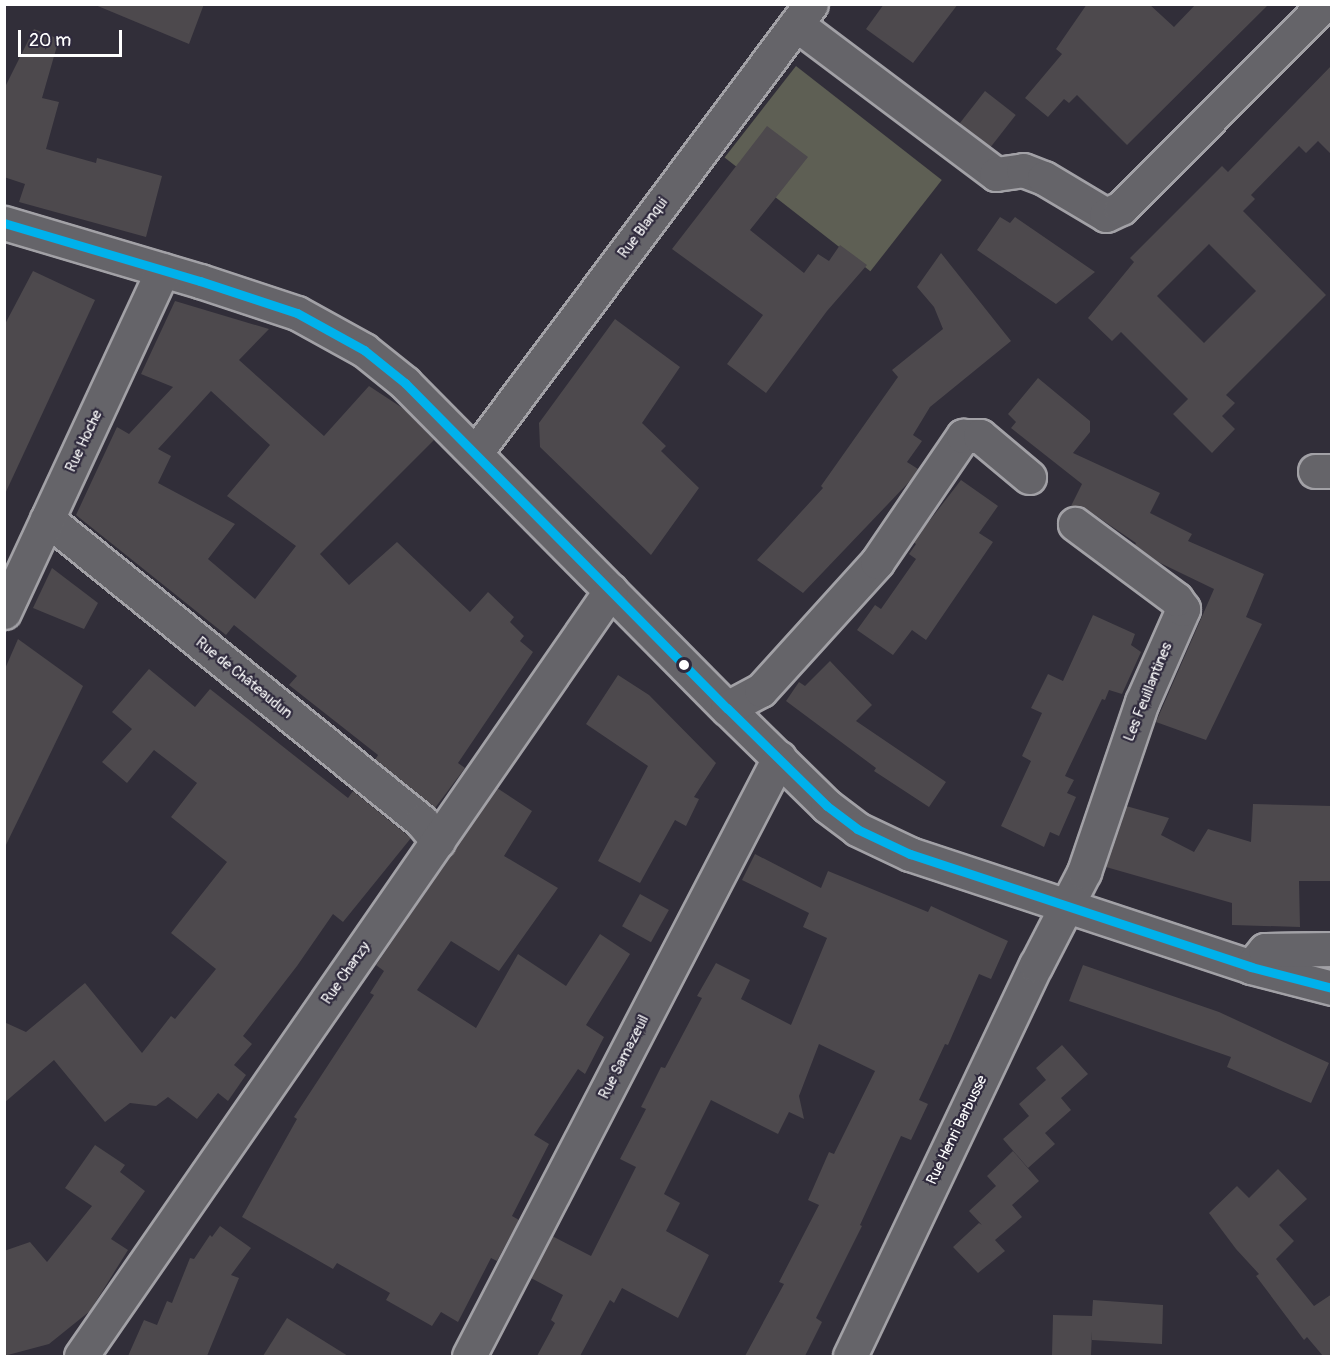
<!DOCTYPE html>
<html>
<head>
<meta charset="utf-8">
<style>
	body { margin:0 }
	#map { position:relative; width:1336px; height:1361px; overflow:hidden; background:#312e39; font-family:Pangolin,sans-serif }
	div>[style] { position:absolute }
	.green>* { inset:0; background:#5e5f54; transform-origin:0 0 }
	.building>* { inset:0; background:#4d494d; transform-origin:0 0 }
	.roads { filter:drop-shadow(2px 0 #a2a1a6) drop-shadow(-2px 0 #a2a1a6) drop-shadow(0 2px #a2a1a6) drop-shadow(0 -2px #a2a1a6) }
	.minor>* { height:33px; margin:-16.5px; padding:0 16.5px; transform-origin:16.5px; border-radius:16.5px; background:#656469 }
	.bus-1>* { height:9px; margin:-4.5px; padding:0 4.5px; transform-origin:4.5px; border-radius:4.5px; background:#00b1eb }
	.dots>* { width:16px; height:16px; translate:-50% -50%; box-sizing:border-box; border:3px solid #2f2a3d; border-radius:50% }
	span { translate:-50% -50%; white-space:nowrap; text-align:center; line-height:1.15; -webkit-text-stroke:4.5px #2f2a3d; paint-order:stroke }
	.street-label { font-size:15px; color:#fff }
	.frame { position:absolute; inset:0; border:6px solid #fff; pointer-events:none }
	.scale { position:absolute; left:18px; top:30px; width:104px; height:27px; box-sizing:border-box; border:3px solid #fff; border-top:0; padding-left:8px; font-size:18px; line-height:21px; white-space:nowrap; color:#fff; -webkit-text-stroke:4px #2f2a3d; paint-order:stroke }
</style>
</head>
<body>
<div id="map">
	<div class="green">
		<i style="left:796px;top:66px;width:185px;height:116px;rotate:38deg"></i>
	</div>
	<div class="building">
		<i style="clip-path:polygon(93px 4px,204px 4px,189px 44px)"></i>
		<i style="clip-path:polygon(884px 4px,958px 4px,913px 63px,866px 29px)"></i>
		<i style="clip-path:polygon(1087px 4px,1149px 4px,1174px 27px,1196px 4px,1269px 4px,1127px 145px,1077px 95px,1069px 103px,1064px 99px,1048px 117px,1025px 98px,1062px 54px,1056px 49px)"></i>
		<i style="clip-path:polygon(34px 29px,59px 39px,42px 98px,59px 102px,46px 149px,96px 163px,97px 158px,162px 176px,146px 237px,19px 202px,25px 184px,4px 177px,4px 89px)"></i>
		<i style="clip-path:polygon(evenodd,1332px 65px,1332px 155px,1318px 141px,1306px 153px,1299px 146px,1251px 195px,1255px 199px,1243px 211px,1326px 295px,1226px 395px,1235px 403px,1222px 416px,1235px 429px,1212px 453px,1173px 414px,1188px 399px,1121px 332px,1112px 341px,1088px 318px,1134px 262px,1130px 258px,1222px 166px,1228px 172px,1332px 65px,1209px 244px,1256px 291px,1204px 343px,1157px 296px,1209px 244px)"></i>
		<i style="left:985px;top:91px;width:39px;height:41px;rotate:38deg"></i>
		<i style="clip-path:polygon(767px 126px,808px 157px,750px 230px,804px 273px,818px 254px,829px 261px,840px 245px,867px 265px,827px 311px,766px 393px,727px 364px,763px 315px,672px 249px)"></i>
		<i style="clip-path:polygon(1000px 217px,1010px 223px,1015px 217px,1095px 272px,1056px 304px,977px 250px)"></i>
		<i style="clip-path:polygon(941px 253px,1011px 341px,930px 407px,913px 435px,922px 441px,907px 462px,918px 469px,910px 481px,803px 593px,757px 560px,823px 488px,821px 486px,898px 377px,892px 370px,943px 329px,934px 307px,917px 287px)"></i>
		<i style="clip-path:polygon(33px 271px,95px 300px,4px 496px,4px 326px)"></i>
		<i style="clip-path:polygon(evenodd,175px 301px,269px 329px,239px 360px,324px 436px,369px 386px,404px 409px,434px 440px,320px 554px,349px 585px,397px 542px,470px 612px,488px 592px,514px 617px,510px 622px,524px 636px,520px 641px,533px 652px,458px 763px,465px 768px,435px 808px,375px 760px,378px 755px,289px 685px,297px 676px,234px 625px,226px 635px,76px 515px,117px 427px,129px 434px,173px 387px,141px 374px,175px 301px,211px 391px,270px 445px,227px 496px,296px 546px,255px 599px,208px 559px,235px 524px,158px 483px,171px 456px,158px 449px,211px 391px)"></i>
		<i style="clip-path:polygon(615px 319px,680px 367px,642px 423px,666px 446px,661px 451px,699px 488px,651px 555px,540px 447px,539px 423px)"></i>
		<i style="clip-path:polygon(1038px 378px,1090px 421px,1090px 432px,1073px 453px,1160px 493px,1150px 513px,1192px 534px,1188px 541px,1264px 574px,1246px 617px,1262px 624px,1206px 740px,1156px 722px,1214px 589px,1156px 561px,1135px 545px,1136px 543px,1086px 509px,1071px 506px,1082px 484px,1011px 428px,1016px 422px,1008px 414px)"></i>
		<i style="clip-path:polygon(961px 480px,998px 506px,979px 533px,993px 542px,926px 640px,912px 630px,893px 655px,857px 630px,875px 605px,881px 609px,916px 559px,909px 554px,916px 544px,913px 542px)"></i>
		<i style="clip-path:polygon(52px 568px,98px 603px,84px 629px,33px 608px)"></i>
		<i style="clip-path:polygon(1093px 615px,1135px 634px,1131px 645px,1141px 652px,1122px 694px,1109px 690px,1105px 700px,1102px 699px,1065px 776px,1074px 780px,1067px 793px,1076px 797px,1059px 836px,1050px 832px,1044px 847px,1001px 826px,1031px 761px,1022px 756px,1042px 713px,1031px 708px,1048px 674px,1063px 681px)"></i>
		<i style="clip-path:polygon(18px 639px,83px 686px,4px 849px,4px 671px)"></i>
		<i style="clip-path:polygon(830px 661px,872px 705px,856px 721px,946px 782px,929px 807px,874px 771px,876px 768px,786px 701px,799px 682px,805px 686px)"></i>
		<i style="clip-path:polygon(149px 669px,195px 707px,210px 689px,348px 798px,353px 791px,411px 838px,343px 922px,333px 914px,297px 966px,243px 1036px,252px 1044px,234px 1065px,246px 1075px,228px 1101px,218px 1093px,197px 1119px,168px 1097px,156px 1106px,130px 1103px,105px 1122px,54px 1060px,4px 1103px,4px 1022px,26px 1032px,85px 983px,142px 1053px,171px 1016px,175px 1019px,216px 969px,171px 933px,227px 862px,171px 817px,197px 783px,154px 750px,127px 783px,102px 762px,132px 729px,112px 712px)"></i>
		<i style="clip-path:polygon(618px 675px,649px 695px,716px 763px,694px 797px,699px 799px,686px 826px,675px 820px,640px 883px,598px 861px,648px 766px,586px 724px)"></i>
		<i style="clip-path:polygon(497px 788px,532px 811px,504px 856px,558px 888px,499px 971px,451px 941px,417px 990px,476px 1028px,518px 954px,566px 986px,600px 934px,630px 954px,586px 1025px,604px 1037px,585px 1074px,578px 1069px,534px 1135px,549px 1144px,512px 1216px,519px 1220px,497px 1261px,491px 1258px,458px 1322px,441px 1312px,432px 1326px,386px 1300px,390px 1293px,337px 1263px,333px 1269px,242px 1217px,297px 1119px,294px 1117px,374px 995px,370px 993px,384px 971px,376px 965px)"></i>
		<i style="clip-path:polygon(1253px 804px,1332px 806px,1332px 881px,1299px 881px,1300px 927px,1232px 925px,1232px 903px,1106px 867px,1126px 806px,1169px 818px,1161px 835px,1194px 852px,1208px 829px,1251px 842px)"></i>
		<i style="clip-path:polygon(755px 854px,821px 888px,828px 871px,928px 912px,931px 906px,1008px 941px,991px 979px,979px 974px,948px 1045px,945px 1044px,919px 1100px,928px 1104px,911px 1140px,901px 1136px,860px 1225px,862px 1226px,816px 1318px,822px 1322px,805px 1356px,745px 1356px,784px 1284px,779px 1282px,819px 1205px,808px 1200px,829px 1152px,834px 1154px,875px 1071px,819px 1044px,799px 1096px,804px 1119px,789px 1112px,778px 1134px,711px 1100px,664px 1194px,680px 1203px,666px 1231px,709px 1255px,678px 1318px,622px 1288px,614px 1303px,610px 1300px,580px 1356px,537px 1356px,555px 1323px,551px 1320px,563px 1295px,531px 1278px,552px 1236px,591px 1256px,636px 1167px,620px 1159px,646px 1109px,641px 1107px,661px 1067px,665px 1068px,702px 998px,697px 996px,716px 963px,750px 980px,741px 999px,791px 1025px,827px 938px,803px 927px,809px 913px,742px 880px)"></i>
		<i style="left:640px;top:894px;width:33px;height:37px;rotate:29deg"></i>
		<i style="clip-path:polygon(1083px 965px,1219px 1012px,1329px 1063px,1311px 1103px,1227px 1067px,1231px 1057px,1069px 1001px)"></i>
		<i style="clip-path:polygon(1062px 1045px,1088px 1074px,1061px 1098px,1071px 1110px,1045px 1133px,1055px 1144px,1028px 1168px,1003px 1139px,1029px 1116px,1019px 1104px,1046px 1080px,1036px 1068px)"></i>
		<i style="clip-path:polygon(95px 1145px,125px 1165px,120px 1172px,145px 1191px,111px 1239px,128px 1250px,90px 1311px,49px 1344px,4px 1356px,4px 1251px,30px 1242px,47px 1262px,92px 1206px,65px 1188px)"></i>
		<i style="clip-path:polygon(1013px 1151px,1039px 1181px,1012px 1205px,1022px 1217px,995px 1240px,1005px 1251px,978px 1273px,953px 1247px,979px 1223px,982px 1225px,969px 1211px,996px 1186px,987px 1176px)"></i>
		<i style="clip-path:polygon(1278px 1169px,1307px 1199px,1279px 1225px,1294px 1241px,1276px 1259px,1314px 1306px,1332px 1294px,1332px 1356px,1323px 1356px,1307px 1337px,1304px 1340px,1256px 1276px,1259px 1274px,1236px 1249px,1209px 1213px,1237px 1186px,1249px 1198px)"></i>
		<i style="clip-path:polygon(220px 1226px,251px 1248px,231px 1275px,239px 1278px,207px 1356px,128px 1356px,144px 1320px,157px 1325px,167px 1301px,172px 1303px,190px 1258px,194px 1259px,210px 1235px,212px 1237px)"></i>
		<i style="clip-path:polygon(1093px 1300px,1163px 1305px,1162px 1344px,1092px 1340px,1092px 1331px,1091px 1355px,1052px 1355px,1053px 1315px,1092px 1316px)"></i>
		<i style="clip-path:polygon(287px 1318px,348px 1356px,263px 1356px)"></i>
	</div>
	<div class="roads">
		<div class="minor">
			<i style="left:796px;top:24px;width:250px;rotate:36.9deg"></i>
			<i style="left:996px;top:174px;width:27px;rotate:-8deg"></i>
			<i style="left:1023px;top:170px;width:22px;rotate:21deg"></i>
			<i style="left:1044px;top:178px;width:72px;rotate:30.8deg"></i>
			<i style="left:1106px;top:215px;width:17px;rotate:-25deg"></i>
			<i style="left:1121px;top:208px;width:288px;rotate:-45.1deg"></i>
			<i style="left:4px;top:223px;width:204px;rotate:16.5deg"></i>
			<i style="left:200px;top:281px;width:102px;rotate:18.3deg"></i>
			<i style="left:297px;top:313px;width:77px;rotate:28.9deg"></i>
			<i style="left:364px;top:350px;width:53px;rotate:38.8deg"></i>
			<i style="left:405px;top:383px;width:458px;rotate:45.3deg"></i>
			<i style="left:727px;top:708px;width:140px;rotate:44.4deg"></i>
			<i style="left:827px;top:806px;width:38px;rotate:37deg"></i>
			<i style="left:857px;top:829px;width:59px;rotate:25.3deg"></i>
			<i style="left:910px;top:854px;width:359px;rotate:18.3deg"></i>
			<i style="left:1251px;top:967px;width:84px;rotate:14.5deg"></i>
			<i style="left:476px;top:452px;width:559px;rotate:-53.21deg"></i>
			<i style="left:1315px;top:471px;width:17px"></i>
			<i style="left:47px;top:519px;width:482px;rotate:38.9deg"></i>
			<i style="left:422px;top:822px;width:25px;rotate:50deg"></i>
			<i style="left:4px;top:612px;width:377px;rotate:-65.1deg"></i>
			<i style="left:727px;top:708px;width:38px;rotate:-28deg"></i>
			<i style="left:761px;top:690px;width:173px;rotate:-47.8deg"></i>
			<i style="left:877px;top:562px;width:153px;rotate:-55.7deg"></i>
			<i style="left:963px;top:436px;width:17px"></i>
			<i style="left:980px;top:436px;width:64px;rotate:39.9deg"></i>
			<i style="left:1251px;top:967px;width:22px;rotate:-51deg"></i>
			<i style="left:1265px;top:950px;width:67px;rotate:-0.9deg"></i>
			<i style="left:81px;top:1356px;width:931px;rotate:-55.32deg"></i>
			<i style="left:469px;top:1356px;width:674px;rotate:-62.6deg"></i>
			<i style="left:850px;top:1356px;width:433px;rotate:-64.6deg"></i>
			<i style="left:1036px;top:965px;width:105px;rotate:-62.7deg"></i>
			<i style="left:1084px;top:872px;width:180px;rotate:-71.2deg"></i>
			<i style="left:1142px;top:702px;width:102px;rotate:-66.2deg"></i>
			<i style="left:1183px;top:609px;width:12px;rotate:-125deg"></i>
			<i style="left:1176px;top:599px;width:126px;rotate:-143.4deg"></i>
		</div>
	</div>
	<div class="bus-1">
		<i style="left:4px;top:223px;width:204px;rotate:16.5deg"></i>
		<i style="left:200px;top:281px;width:102px;rotate:18.3deg"></i>
		<i style="left:297px;top:313px;width:77px;rotate:28.9deg"></i>
		<i style="left:364px;top:350px;width:53px;rotate:38.8deg"></i>
		<i style="left:405px;top:383px;width:458px;rotate:45.3deg"></i>
		<i style="left:727px;top:708px;width:140px;rotate:44.4deg"></i>
		<i style="left:827px;top:806px;width:38px;rotate:37deg"></i>
		<i style="left:857px;top:829px;width:59px;rotate:25.3deg"></i>
		<i style="left:910px;top:854px;width:359px;rotate:18.3deg"></i>
		<i style="left:1251px;top:967px;width:84px;rotate:14.5deg"></i>
	</div>
	<div class="dots">
		<i style="left:684px;top:665px;background:#fff"></i>
	</div>
	<div class="street-label">
		<span style="left:643px;top:228px;rotate:-53deg">Rue Blanqui</span>
		<span style="left:84px;top:441px;rotate:-65deg">Rue Hoche</span>
		<span style="left:244px;top:678px;rotate:39deg">Rue de Châteaudun</span>
		<span style="left:1148px;top:692px;rotate:-68deg">Les Feuillantines</span>
		<span style="left:346px;top:973px;rotate:-55deg">Rue Chanzy</span>
		<span style="left:624px;top:1057px;rotate:-63deg">Rue Samazeuil</span>
		<span style="left:957px;top:1130px;rotate:-64deg">Rue Henri Barbusse</span>
	</div>
	<div class="frame"></div>
	<div class="scale">20 m</div>
</div>
</body>
</html>
